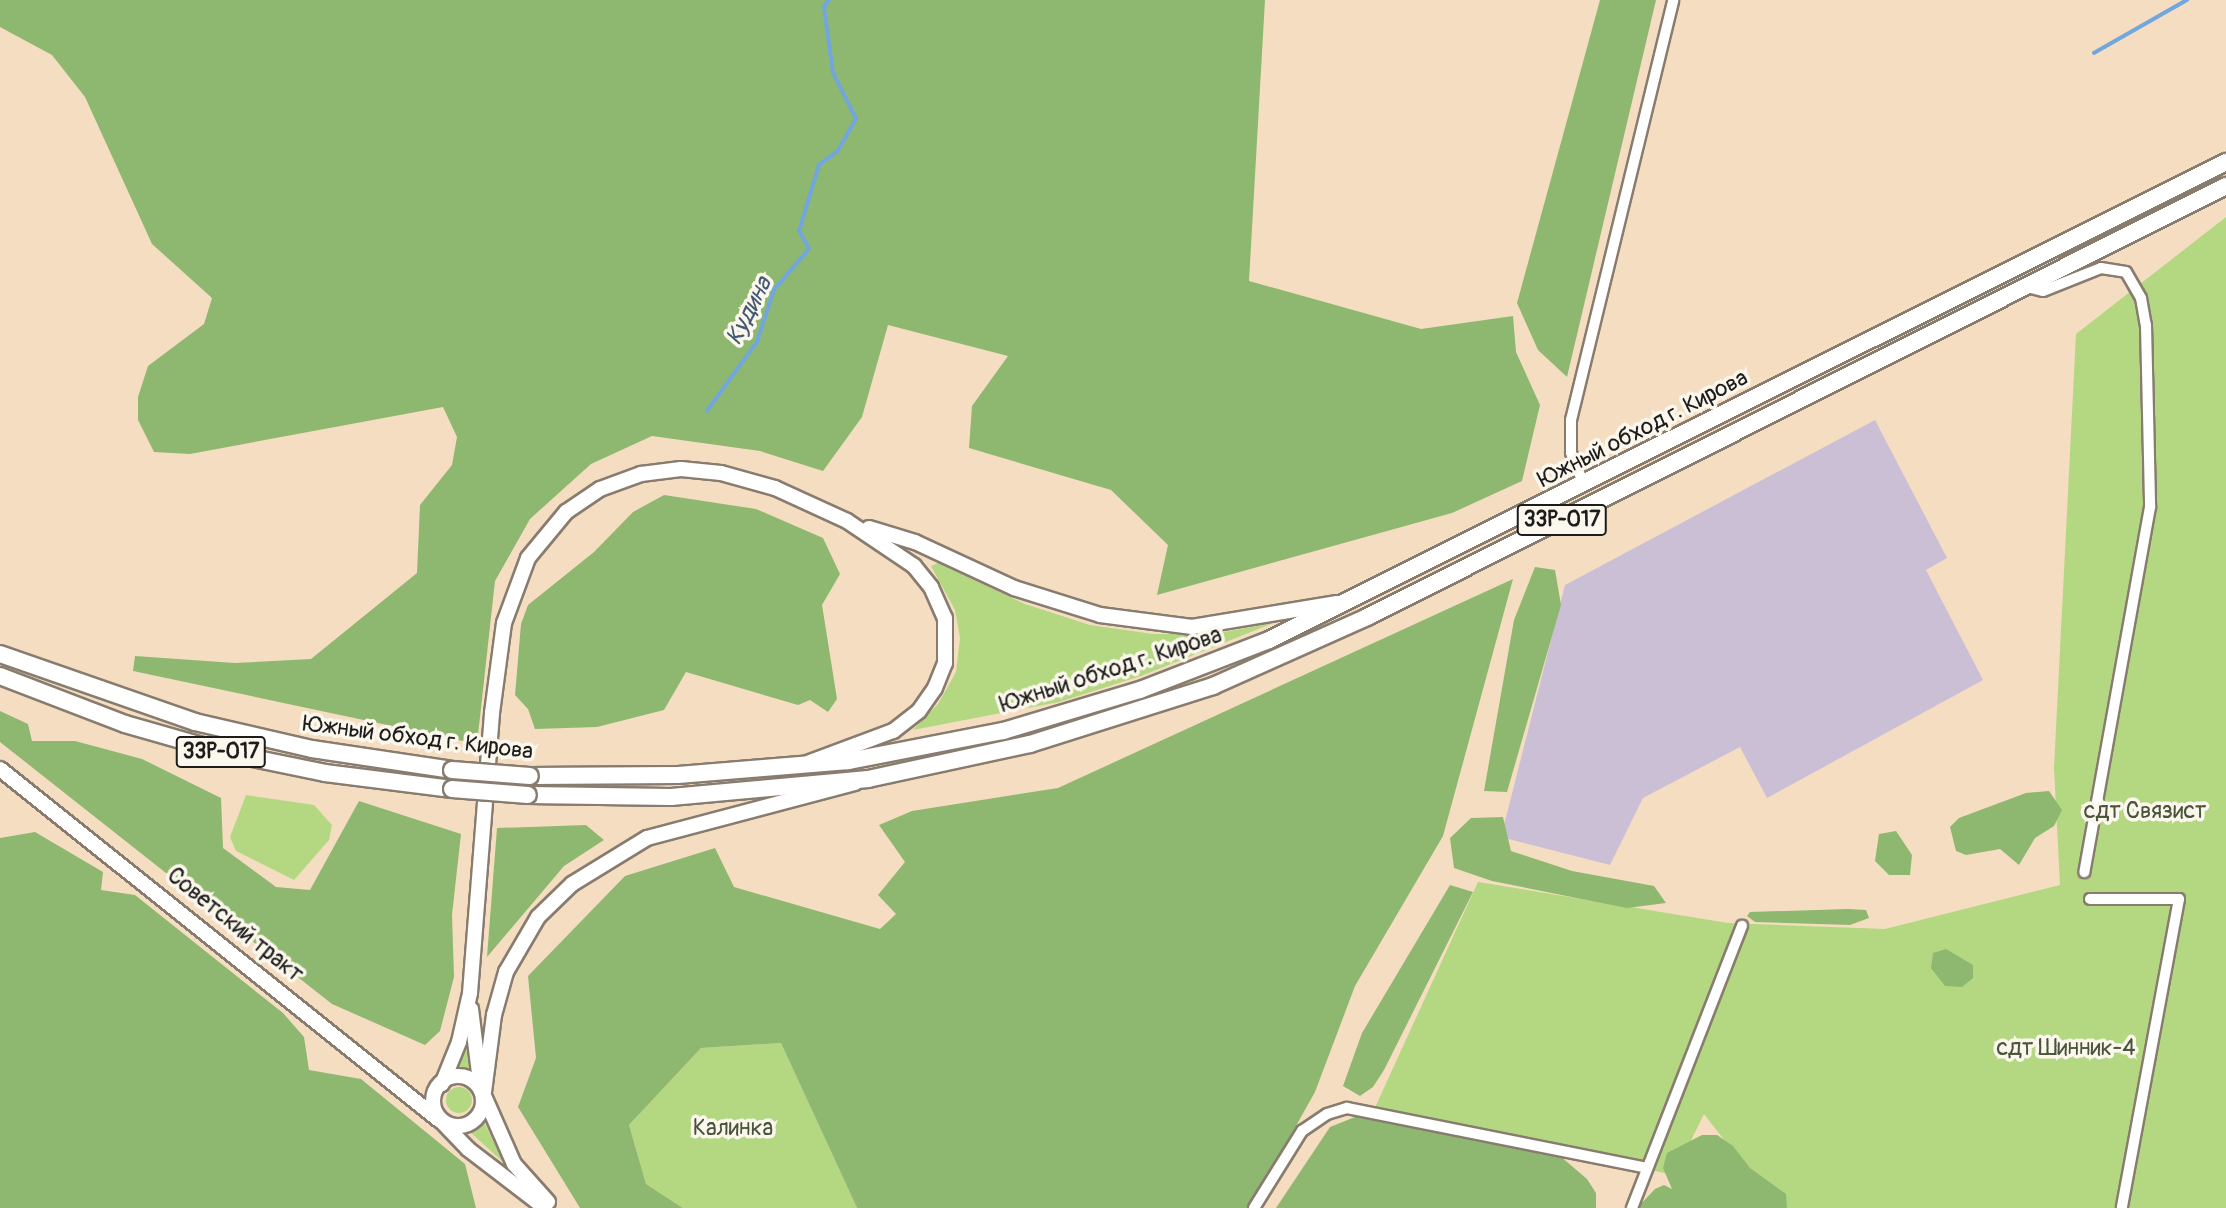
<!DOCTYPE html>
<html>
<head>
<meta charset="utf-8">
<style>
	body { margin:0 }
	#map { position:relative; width:2226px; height:1208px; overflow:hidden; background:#f5ddc2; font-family:Pangolin,sans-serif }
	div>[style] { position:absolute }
	.industrial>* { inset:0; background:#cbbfd5 }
	.green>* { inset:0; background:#b3d881 }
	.round { border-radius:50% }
	.forest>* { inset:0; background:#8eb86f }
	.stream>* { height:3.5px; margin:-1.75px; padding:0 1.75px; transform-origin:1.75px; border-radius:1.75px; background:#72a6df }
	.roads { filter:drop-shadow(2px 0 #887c6f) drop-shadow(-2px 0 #887c6f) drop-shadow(0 2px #887c6f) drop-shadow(0 -2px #887c6f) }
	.minor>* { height:10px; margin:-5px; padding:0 5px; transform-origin:5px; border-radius:5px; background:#fff }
	.major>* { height:14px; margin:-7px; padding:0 7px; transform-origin:7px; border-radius:7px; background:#fff }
	.major>.ring { margin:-7px; padding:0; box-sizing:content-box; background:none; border:14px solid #fff; border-radius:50% }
	.highway>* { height:16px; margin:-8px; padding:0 8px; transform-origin:8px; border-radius:8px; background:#fff }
	.bridges { filter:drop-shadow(2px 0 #887c6f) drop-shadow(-2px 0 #887c6f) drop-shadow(0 2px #887c6f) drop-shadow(0 -2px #887c6f) }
	.highway-bridge>* { height:16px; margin:-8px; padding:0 8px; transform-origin:8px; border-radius:8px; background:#fff }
	span { translate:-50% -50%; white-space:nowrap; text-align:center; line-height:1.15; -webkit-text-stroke:7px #fbf7ec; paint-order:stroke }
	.shield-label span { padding:2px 5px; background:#fbf7ec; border:2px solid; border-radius:5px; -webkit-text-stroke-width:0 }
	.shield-label { font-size:21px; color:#1c1c1c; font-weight:700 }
	.street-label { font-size:23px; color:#1c1c1c }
	.park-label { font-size:23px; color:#49543a }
	.water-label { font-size:24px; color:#435a74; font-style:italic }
</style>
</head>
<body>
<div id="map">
	<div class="industrial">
		<i style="clip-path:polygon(1875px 420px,1947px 558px,1926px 570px,1983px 680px,1767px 798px,1740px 747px,1643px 798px,1610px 865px,1501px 837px,1565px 585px)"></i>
	</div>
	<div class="green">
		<i style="clip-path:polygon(2226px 217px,2226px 1208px,1777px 1208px,1704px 1114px,1674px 1175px,1373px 1112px,1478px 882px,1728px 923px,1885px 929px,2060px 885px,2054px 768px,2076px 334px)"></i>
		<i style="clip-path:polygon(938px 563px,1025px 604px,1090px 625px,1153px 634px,1214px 634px,1273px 623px,1141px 676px,1059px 702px,913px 730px,938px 704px,956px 672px,960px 638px,955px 610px,931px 566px)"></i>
		<i style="clip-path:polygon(246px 795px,314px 805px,332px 825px,329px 840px,294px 880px,236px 851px,230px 837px)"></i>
		<i style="clip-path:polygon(781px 1043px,857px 1208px,683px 1208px,646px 1184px,629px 1125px,701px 1048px)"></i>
		<i style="clip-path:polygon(466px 1047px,470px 1073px,454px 1072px)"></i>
		<i class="round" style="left:446px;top:1087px;width:26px;height:26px"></i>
		<i style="clip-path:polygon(483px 1120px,504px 1163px,469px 1131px)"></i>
	</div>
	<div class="forest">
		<i style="clip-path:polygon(0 0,1265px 0,1249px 281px,1421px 329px,1513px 316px,1516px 352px,1540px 405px,1522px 481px,1452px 513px,1157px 595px,1168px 545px,1111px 490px,969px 448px,972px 406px,1008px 356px,888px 325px,862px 417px,823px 471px,760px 451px,652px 436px,591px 464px,530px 519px,495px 581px,477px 744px,133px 671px,135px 656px,235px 663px,311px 659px,417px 573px,420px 505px,452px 465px,457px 437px,443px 407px,190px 454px,154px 452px,138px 420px,138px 397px,148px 366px,204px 324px,212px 298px,152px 244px,85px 97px,52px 55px,0 27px)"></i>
		<i style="clip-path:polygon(1600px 0,1656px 0,1567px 377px,1538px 350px,1517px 303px)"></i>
		<i style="clip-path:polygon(664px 495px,756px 509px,823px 538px,840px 574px,822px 605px,837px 699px,828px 712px,810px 700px,798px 705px,686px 672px,664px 710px,597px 727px,535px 729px,528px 709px,515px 695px,521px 624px,528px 605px,594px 552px,633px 512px)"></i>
		<i style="clip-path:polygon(1535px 567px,1555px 570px,1561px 605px,1507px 792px,1484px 791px,1514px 620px)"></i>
		<i style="clip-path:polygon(1513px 579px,1443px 836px,1355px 986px,1315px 1092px,1250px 1208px,857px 1208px,781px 1043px,701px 1048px,629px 1125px,646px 1184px,683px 1208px,580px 1208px,518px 1107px,536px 1058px,528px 976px,625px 876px,715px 848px,734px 887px,880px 929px,896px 914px,878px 895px,905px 862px,879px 825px,912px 811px,1058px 788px)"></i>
		<i style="clip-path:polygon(0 711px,28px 724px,32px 741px,75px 741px,142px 759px,221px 798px,223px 848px,276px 887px,310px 890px,359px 801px,461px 834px,452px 915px,454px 977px,440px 1031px,425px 1045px,332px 1004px,0 742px)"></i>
		<i style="clip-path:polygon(2049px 791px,2062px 810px,2054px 826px,2035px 838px,2019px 865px,2000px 849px,1966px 855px,1956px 851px,1950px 827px,1959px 818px,2026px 793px)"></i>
		<i style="clip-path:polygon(1503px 817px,1511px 851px,1572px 871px,1654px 886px,1666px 903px,1627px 908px,1492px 881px,1454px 868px,1450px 838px,1471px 818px)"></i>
		<i style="clip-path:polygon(586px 825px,604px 840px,564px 866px,487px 957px,497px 828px)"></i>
		<i style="clip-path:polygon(1896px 831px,1912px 855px,1910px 875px,1889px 875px,1875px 861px,1879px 834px)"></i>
		<i style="clip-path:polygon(35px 832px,103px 872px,101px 890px,135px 895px,283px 1013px,304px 1037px,309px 1070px,361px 1079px,465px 1164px,476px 1208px,0 1208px,0 838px)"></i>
		<i style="clip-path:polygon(1450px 885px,1473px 892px,1384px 1070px,1373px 1087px,1360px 1096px,1343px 1086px,1362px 1033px)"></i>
		<i style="clip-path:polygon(1848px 909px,1866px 910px,1869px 918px,1850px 925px,1755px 922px,1747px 916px,1750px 912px)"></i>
		<i style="clip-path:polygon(1946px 949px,1973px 965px,1973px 978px,1962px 987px,1945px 986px,1931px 968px,1933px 953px)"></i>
		<i style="clip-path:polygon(1360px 1115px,1560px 1156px,1587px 1179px,1596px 1193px,1596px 1208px,1276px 1208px,1330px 1127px)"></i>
		<i style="clip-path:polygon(1702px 1135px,1717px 1135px,1733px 1146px,1750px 1168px,1786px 1194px,1787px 1208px,1637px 1208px,1655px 1189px,1664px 1185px,1672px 1189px,1663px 1168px,1667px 1153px)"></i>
	</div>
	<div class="stream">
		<i style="left:2094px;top:53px;width:107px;rotate:-29.7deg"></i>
		<i style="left:707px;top:411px;width:85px;rotate:-54.1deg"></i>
		<i style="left:757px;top:342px;width:55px;rotate:-71.9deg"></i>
		<i style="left:774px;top:290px;width:54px;rotate:-49.5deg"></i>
		<i style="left:809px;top:249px;width:21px;rotate:-119deg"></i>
		<i style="left:799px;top:231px;width:69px;rotate:-73.1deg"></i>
		<i style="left:819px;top:165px;width:22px;rotate:-36deg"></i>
		<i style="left:837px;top:152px;width:38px;rotate:-60deg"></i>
		<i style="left:856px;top:119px;width:51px;rotate:-116.6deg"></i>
		<i style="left:833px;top:73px;width:67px;rotate:-97.8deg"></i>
		<i style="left:824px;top:7px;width:9px;rotate:-54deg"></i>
	</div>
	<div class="roads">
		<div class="minor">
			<i style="left:2027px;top:287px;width:16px;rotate:14deg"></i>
			<i style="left:2043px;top:291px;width:62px;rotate:-21.6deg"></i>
			<i style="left:2101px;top:268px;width:25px;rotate:9deg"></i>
			<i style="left:2126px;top:272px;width:30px;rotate:60deg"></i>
			<i style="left:2141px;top:298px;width:27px;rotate:80deg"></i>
			<i style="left:2146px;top:325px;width:182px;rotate:88.7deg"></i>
			<i style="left:2150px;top:507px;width:371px;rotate:100.2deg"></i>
			<i style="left:1584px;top:485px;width:35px;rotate:-112deg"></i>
			<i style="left:1571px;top:452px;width:32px;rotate:-90deg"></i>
			<i style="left:1571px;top:420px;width:432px;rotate:-76.3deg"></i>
			<i style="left:2090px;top:899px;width:89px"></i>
			<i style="left:2179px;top:899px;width:314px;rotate:100.5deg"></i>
			<i style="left:1254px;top:1208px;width:91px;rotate:-58.1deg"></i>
			<i style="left:1302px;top:1131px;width:30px;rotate:-34deg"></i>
			<i style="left:1327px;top:1114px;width:21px;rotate:-17deg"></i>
			<i style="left:1347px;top:1108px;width:306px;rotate:11.3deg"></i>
			<i style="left:1632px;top:1208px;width:303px;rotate:-68.7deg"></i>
		</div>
		<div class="major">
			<i style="left:869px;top:528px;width:48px;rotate:16.9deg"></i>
			<i style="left:915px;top:542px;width:109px;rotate:24.9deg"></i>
			<i style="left:1014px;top:588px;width:90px;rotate:17.4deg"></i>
			<i style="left:1100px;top:615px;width:93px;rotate:7.4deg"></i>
			<i style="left:1192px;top:627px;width:147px;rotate:-9.4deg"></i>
			<i style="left:0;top:769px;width:562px;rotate:38.64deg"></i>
			<i style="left:471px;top:1009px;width:81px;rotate:82.9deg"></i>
			<i class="ring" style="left:433px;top:1076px;width:36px;height:36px"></i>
			<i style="left:442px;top:1084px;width:45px;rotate:-68deg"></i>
			<i style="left:459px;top:1042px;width:50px;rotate:-77.3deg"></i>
			<i style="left:470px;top:993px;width:281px;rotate:-85.5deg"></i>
			<i style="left:492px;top:713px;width:91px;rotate:-82.4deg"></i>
			<i style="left:504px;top:623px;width:69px;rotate:-69.7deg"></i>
			<i style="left:528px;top:558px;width:60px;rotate:-50.4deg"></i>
			<i style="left:566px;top:512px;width:41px;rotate:-34.1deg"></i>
			<i style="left:600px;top:489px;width:44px;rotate:-20.1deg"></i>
			<i style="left:641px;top:474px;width:40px;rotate:-7.1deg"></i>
			<i style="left:681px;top:469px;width:40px;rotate:5.7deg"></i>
			<i style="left:721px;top:473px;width:56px;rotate:15.5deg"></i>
			<i style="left:775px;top:488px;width:79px;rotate:24.6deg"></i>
			<i style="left:847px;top:521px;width:81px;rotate:33.9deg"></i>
			<i style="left:914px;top:566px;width:27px;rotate:51deg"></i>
			<i style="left:931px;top:587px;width:34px;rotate:66deg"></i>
			<i style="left:945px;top:618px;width:45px;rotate:90deg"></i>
			<i style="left:945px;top:663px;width:27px;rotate:112deg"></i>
			<i style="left:935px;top:688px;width:28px;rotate:125deg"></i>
			<i style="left:919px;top:711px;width:33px;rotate:142deg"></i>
			<i style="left:893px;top:731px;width:89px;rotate:159.5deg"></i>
			<i style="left:484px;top:1092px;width:78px;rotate:-82.6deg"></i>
			<i style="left:494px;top:1015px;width:45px;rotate:-74.4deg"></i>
			<i style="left:506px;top:972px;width:64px;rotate:-59.8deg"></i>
			<i style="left:538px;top:917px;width:47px;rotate:-44.1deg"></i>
			<i style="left:572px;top:884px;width:88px;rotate:-31.5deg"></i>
			<i style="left:647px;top:838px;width:215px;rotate:-14.8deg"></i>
			<i style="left:485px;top:1098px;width:72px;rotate:66.3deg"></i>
			<i style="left:514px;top:1164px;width:51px;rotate:48.2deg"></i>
			<i style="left:443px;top:1123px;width:36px;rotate:46deg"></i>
			<i style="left:468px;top:1149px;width:97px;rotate:37.5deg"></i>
		</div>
		<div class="highway">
			<i style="left:0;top:654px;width:207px;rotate:19.2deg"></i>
			<i style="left:195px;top:722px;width:120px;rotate:13deg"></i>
			<i style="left:312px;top:749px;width:142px;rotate:8.5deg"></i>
			<i style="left:0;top:676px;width:134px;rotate:21deg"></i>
			<i style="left:125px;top:724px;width:102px;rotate:15.9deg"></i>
			<i style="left:223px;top:752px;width:104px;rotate:11.6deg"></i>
			<i style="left:325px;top:773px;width:128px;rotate:7.2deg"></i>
			<i style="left:530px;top:776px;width:148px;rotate:-0.4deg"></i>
			<i style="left:678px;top:775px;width:171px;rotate:-4.7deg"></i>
			<i style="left:848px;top:761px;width:158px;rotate:-11deg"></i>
			<i style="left:1003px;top:731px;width:143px;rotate:-16.7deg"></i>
			<i style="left:1140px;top:690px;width:138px;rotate:-21.2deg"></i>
			<i style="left:1269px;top:640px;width:1070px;rotate:-26.54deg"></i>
			<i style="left:528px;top:795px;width:143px;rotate:0.8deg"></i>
			<i style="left:671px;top:797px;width:198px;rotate:-5.2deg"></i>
			<i style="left:868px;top:779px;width:166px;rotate:-12.2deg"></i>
			<i style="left:1030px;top:744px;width:192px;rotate:-17.6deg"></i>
			<i style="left:1213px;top:686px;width:169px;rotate:-24.1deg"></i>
			<i style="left:1367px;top:617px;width:961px;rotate:-26.65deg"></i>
		</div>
	</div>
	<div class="bridges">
		<div class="highway-bridge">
			<i style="left:452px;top:770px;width:78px;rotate:4.4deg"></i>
			<i style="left:452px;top:789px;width:76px;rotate:4.5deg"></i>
		</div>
	</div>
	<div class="shield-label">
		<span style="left:1562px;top:520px">33Р-017</span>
		<span style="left:221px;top:752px">33Р-017</span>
	</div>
	<div class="street-label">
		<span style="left:1643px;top:429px;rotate:-27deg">Южный обход г. Кирова</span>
		<span style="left:1111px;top:670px;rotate:-18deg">Южный обход г. Кирова</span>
		<span style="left:418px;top:738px;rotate:7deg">Южный обход г. Кирова</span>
		<span style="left:235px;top:925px;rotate:39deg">Советский тракт</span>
	</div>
	<div class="park-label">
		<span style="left:2145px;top:811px">сдт Связист</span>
		<span style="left:2066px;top:1048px">сдт Шинник-4</span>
		<span style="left:733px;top:1128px">Калинка</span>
	</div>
	<div class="water-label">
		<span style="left:749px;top:311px;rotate:-63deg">Кудина</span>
	</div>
</div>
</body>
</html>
